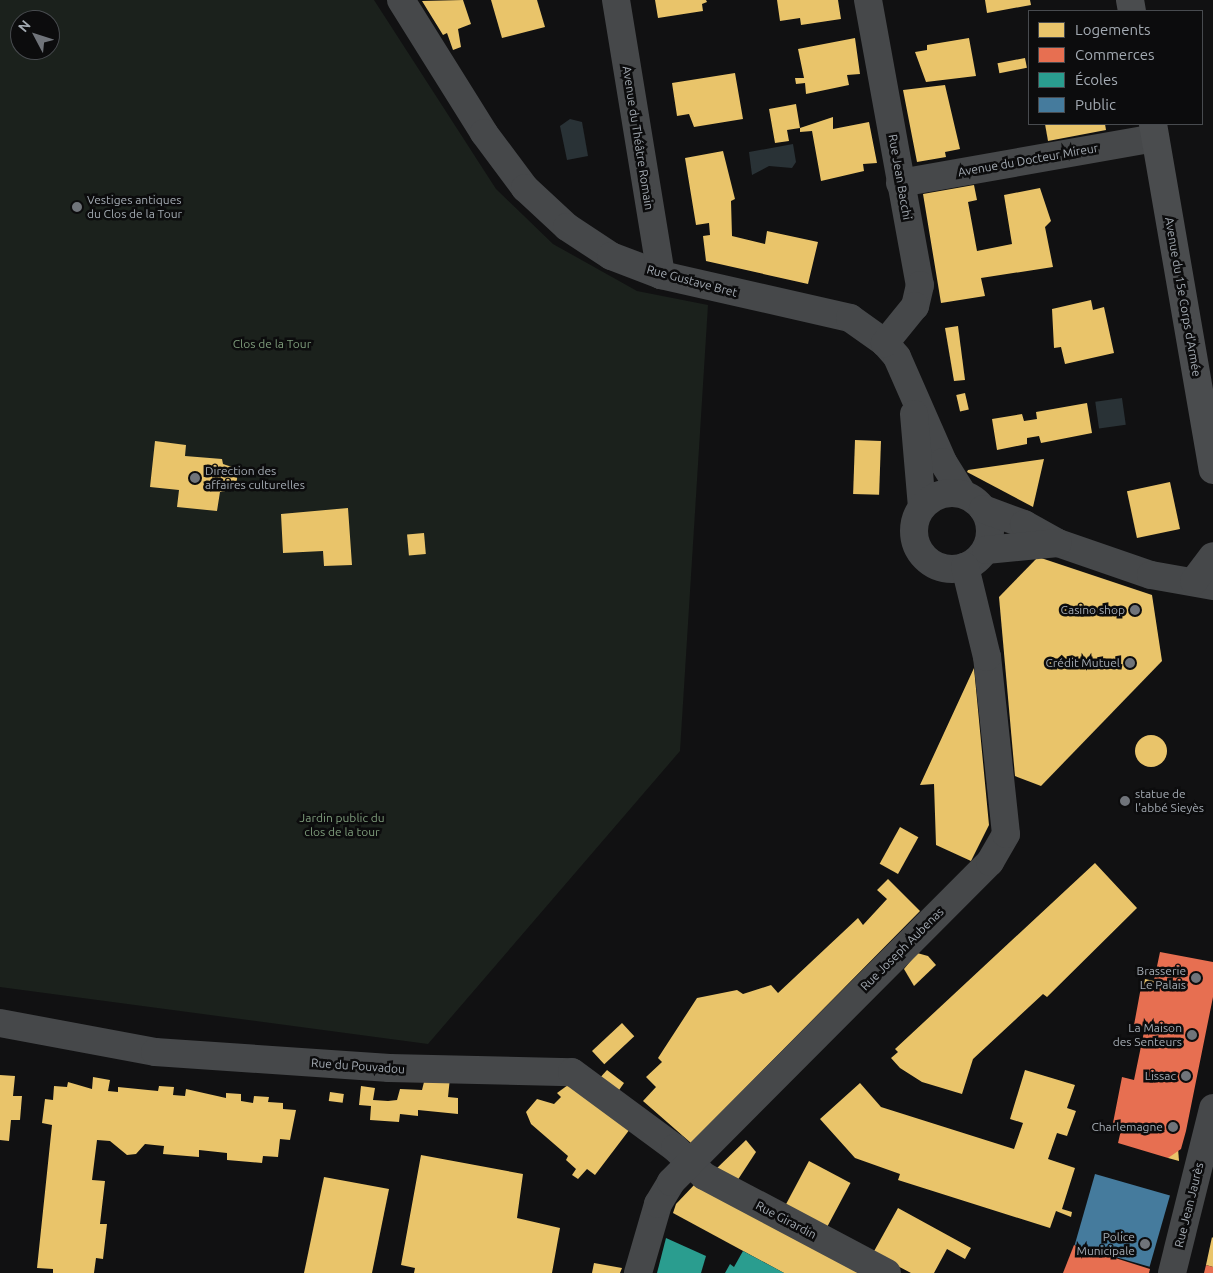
<!DOCTYPE html>
<html>
<head>
<meta charset="utf-8">
<style>
	body { margin:0 }
	#map { position:relative; width:1213px; height:1273px; overflow:hidden; background:#111112; font-family:Ubuntu,sans-serif }
	div>[style] { position:absolute }
	.green>* { inset:0; background:#1b211c }
	.water>* { inset:0; background:#293236; transform-origin:0 0 }
	.homes>* { inset:0; background:#e9c46a; transform-origin:0 0 }
	.round { border-radius:50% }
	.shops>* { inset:0; background:#e76f51 }
	.schools>* { inset:0; background:#2a9d8f }
	.public>* { inset:0; background:#457b9d; transform-origin:0 0 }
	.street>* { height:28px; margin:-14px; padding:0 14px; transform-origin:14px; border-radius:14px; background:#46484a }
	.street>.ring { margin:-14px; padding:0; box-sizing:content-box; background:none; border:28px solid #46484a; border-radius:50% }
	.secondary>* { height:28px; margin:-14px; padding:0 14px; transform-origin:14px; border-radius:14px; background:#4a4c4e }
	.dots>* { width:14px; height:14px; translate:-50% -50%; box-sizing:border-box; border:2px solid #0c0c0d; border-radius:50% }
	span { translate:-50% -50%; white-space:nowrap; text-align:center; line-height:1.15; -webkit-text-stroke:5px #0c0c0d; paint-order:stroke }
	.street-label { font-size:12px; color:#a3aab2 }
	.poi-label { font-size:12px; color:#a3aab2 }
	.left { translate:0 -50%; text-align:left }
	.right { translate:-100% -50%; text-align:right }
	.park-label { font-size:12px; color:#7e9c7b }
	.legend { position:absolute; left:1028px; top:10px; width:175px; height:115px; box-sizing:border-box; background:#0c0c0d; border:1px solid #484b4f; margin:0; padding:6px 9px; list-style:none; font-size:15px; color:#a3aab2 }
	.legend li { display:flex; align-items:center; gap:10px; height:25px }
	.legend b { width:25px; border:1px solid #484b4f }
	.north { position:absolute; left:10px; top:10px; width:50px; height:50px; box-sizing:border-box; background:#0c0c0d; border:1px solid #484b4f; border-radius:50%; rotate:310deg; font-size:14px; font-weight:700; line-height:20px; text-align:center; color:#a3aab2 }
	.north::after { content:''; display:block; margin:auto; width:18px; height:22px; background:#70747a; clip-path:polygon(50% 0,100% 100%,50% 72%,0 100%) }
</style>
</head>
<body>
<div id="map">
	<div class="green">
		<i style="clip-path:polygon(evenodd,0 0,374px 0,496px 189px,553px 244px,637px 291px,708px 305px,680px 751px,428px 1044px,0 987px,0 0,20px 20px,50px 20px,50px 50px,20px 50px,20px 20px)"></i>
	</div>
	<div class="water">
		<i style="clip-path:polygon(570px 119px,582px 122px,588px 156px,567px 160px,560px 126px)"></i>
		<i style="clip-path:polygon(793px 144px,796px 162px,792px 168px,769px 166px,752px 175px,749px 152px)"></i>
		<i style="left:1122px;top:398px;width:27px;height:27px;rotate:82deg"></i>
	</div>
	<div class="homes">
		<i style="clip-path:polygon(463px 0,471px 24px,458px 29px,461px 47px,453px 50px,447px 33px,443px 35px,422px 1px)"></i>
		<i style="clip-path:polygon(491px 0,537px 0,545px 27px,502px 38px)"></i>
		<i style="clip-path:polygon(655px 0,706px 0,707px 2px,702px 4px,703px 11px,658px 18px)"></i>
		<i style="clip-path:polygon(777px 0,838px 0,841px 19px,801px 25px,800px 18px,780px 21px)"></i>
		<i style="clip-path:polygon(985px 0,1030px 0,1031px 5px,987px 13px)"></i>
		<i style="clip-path:polygon(855px 38px,860px 74px,847px 75px,849px 85px,806px 94px,805px 83px,796px 84px,795px 78px,804px 78px,798px 49px)"></i>
		<i style="clip-path:polygon(969px 38px,976px 76px,926px 82px,915px 52px,927px 50px,927px 45px)"></i>
		<i style="left:1025px;top:58px;width:10px;height:28px;rotate:79deg"></i>
		<i style="clip-path:polygon(735px 73px,743px 119px,694px 127px,689px 114px,677px 116px,672px 83px)"></i>
		<i style="clip-path:polygon(945px 85px,960px 149px,945px 152px,946px 157px,917px 162px,903px 90px)"></i>
		<i style="clip-path:polygon(796px 104px,800px 128px,787px 130px,789px 141px,775px 143px,769px 109px)"></i>
		<i style="clip-path:polygon(833px 117px,833px 129px,869px 122px,877px 163px,863px 164px,864px 171px,821px 181px,812px 131px,800px 132px,800px 128px)"></i>
		<i style="clip-path:polygon(1045px 124px,1105px 124px,1106px 130px,1048px 141px)"></i>
		<i style="clip-path:polygon(723px 151px,735px 199px,731px 201px,732px 236px,765px 244px,767px 231px,818px 242px,808px 284px,706px 261px,703px 236px,710px 235px,709px 223px,696px 225px,685px 158px)"></i>
		<i style="clip-path:polygon(974px 185px,977px 200px,968px 202px,977px 251px,1012px 244px,1004px 195px,1040px 188px,1051px 221px,1045px 227px,1053px 267px,981px 278px,985px 296px,941px 303px,923px 194px)"></i>
		<i style="clip-path:polygon(1091px 300px,1093px 310px,1104px 307px,1114px 353px,1065px 364px,1061px 347px,1054px 348px,1052px 309px)"></i>
		<i style="clip-path:polygon(958px 326px,965px 380px,954px 381px,945px 328px)"></i>
		<i style="left:965px;top:393px;width:17px;height:9px;rotate:77deg"></i>
		<i style="clip-path:polygon(1087px 403px,1092px 433px,1041px 443px,1039px 436px,1027px 438px,1027px 444px,997px 450px,992px 419px,1022px 414px,1024px 421px,1037px 419px,1036px 412px)"></i>
		<i style="left:855px;top:440px;width:26px;height:54px;rotate:2deg"></i>
		<i style="clip-path:polygon(155px 441px,186px 445px,185px 456px,222px 459px,223px 464px,238px 469px,236px 489px,220px 492px,217px 511px,177px 507px,179px 490px,150px 487px)"></i>
		<i style="clip-path:polygon(1044px 459px,1033px 507px,967px 472px,968px 470px)"></i>
		<i style="left:1170px;top:482px;width:48px;height:44px;rotate:78deg"></i>
		<i style="clip-path:polygon(348px 508px,352px 565px,324px 566px,323px 551px,283px 553px,281px 514px)"></i>
		<i style="left:424px;top:533px;width:21px;height:17px;rotate:85deg"></i>
		<i style="clip-path:polygon(1038px 557px,1152px 595px,1162px 661px,1041px 786px,1015px 776px,999px 597px)"></i>
		<i style="clip-path:polygon(974px 668px,989px 825px,971px 861px,936px 845px,934px 784px,920px 785px)"></i>
		<i class="round" style="left:1135px;top:735px;width:32px;height:32px"></i>
		<i style="left:900px;top:827px;width:21px;height:42px;rotate:29deg"></i>
		<i style="clip-path:polygon(1095px 863px,1137px 908px,1047px 997px,1043px 994px,973px 1059px,962px 1094px,922px 1082px,900px 1068px,891px 1058px,898px 1052px,895px 1049px)"></i>
		<i style="clip-path:polygon(888px 879px,920px 911px,691px 1143px,643px 1101px,656px 1087px,646px 1077px,662px 1062px,658px 1058px,697px 998px,737px 990px,743px 994px,771px 985px,778px 993px,858px 918px,863px 925px,887px 899px,877px 890px)"></i>
		<i style="clip-path:polygon(917px 953px,928px 956px,936px 965px,914px 986px,904px 969px)"></i>
		<i style="left:1145px;top:979px;width:9px;height:9px;rotate:13deg"></i>
		<i style="left:622px;top:1023px;width:18px;height:41px;rotate:47deg"></i>
		<i style="clip-path:polygon(607px 1070px,624px 1083px,617px 1093px,598px 1080px)"></i>
		<i style="clip-path:polygon(1025px 1070px,1075px 1085px,1067px 1108px,1076px 1111px,1067px 1136px,1057px 1133px,1048px 1159px,1075px 1168px,1062px 1209px,1072px 1212px,1071px 1217px,1056px 1211px,1050px 1228px,898px 1180px,900px 1174px,855px 1158px,820px 1119px,860px 1083px,881px 1107px,1014px 1149px,1023px 1123px,1010px 1119px)"></i>
		<i style="clip-path:polygon(0 1075px,15px 1076px,13px 1096px,22px 1096px,20px 1120px,11px 1120px,9px 1141px,0 1140px)"></i>
		<i style="clip-path:polygon(93px 1077px,110px 1080px,108px 1091px,118px 1092px,118px 1087px,158px 1091px,159px 1086px,174px 1087px,173px 1095px,185px 1096px,186px 1089px,226px 1098px,226px 1093px,241px 1094px,241px 1101px,253px 1103px,254px 1096px,269px 1097px,268px 1102px,283px 1103px,283px 1109px,296px 1110px,290px 1140px,280px 1139px,278px 1157px,263px 1156px,262px 1163px,227px 1160px,227px 1153px,199px 1150px,199px 1157px,163px 1154px,164px 1146px,145px 1144px,136px 1154px,127px 1155px,110px 1141px,97px 1140px,92px 1180px,105px 1181px,100px 1224px,107px 1224px,103px 1259px,96px 1258px,94px 1273px,53px 1273px,53px 1269px,37px 1268px,52px 1125px,42px 1123px,45px 1099px,53px 1100px,54px 1086px,67px 1087px,68px 1082px,92px 1089px)"></i>
		<i style="clip-path:polygon(450px 1078px,448px 1097px,458px 1098px,458px 1114px,418px 1110px,418px 1116px,400px 1114px,399px 1122px,370px 1120px,371px 1106px,359px 1105px,361px 1086px,375px 1088px,373px 1100px,388px 1101px,397px 1100px,400px 1089px,422px 1090px,424px 1082px)"></i>
		<i style="clip-path:polygon(568px 1085px,630px 1129px,595px 1175px,587px 1169px,578px 1179px,572px 1175px,576px 1169px,566px 1160px,568px 1156px,531px 1124px,526px 1112px,537px 1099px,554px 1104px,561px 1097px,557px 1093px)"></i>
		<i style="left:330px;top:1092px;width:14px;height:9px;rotate:8deg"></i>
		<i style="clip-path:polygon(746px 1140px,756px 1152px,737px 1181px,715px 1170px)"></i>
		<i style="clip-path:polygon(1178px 1148px,1179px 1161px,1168px 1158px,1168px 1155px)"></i>
		<i style="clip-path:polygon(421px 1155px,523px 1174px,517px 1218px,560px 1228px,552px 1273px,414px 1273px,415px 1268px,401px 1265px)"></i>
		<i style="left:809px;top:1161px;width:47px;height:51px;rotate:28deg"></i>
		<i style="clip-path:polygon(324px 1177px,389px 1189px,372px 1273px,304px 1273px)"></i>
		<i style="clip-path:polygon(696px 1183px,861px 1273px,784px 1273px,673px 1213px,676px 1204px)"></i>
		<i style="clip-path:polygon(898px 1208px,971px 1248px,965px 1259px,947px 1249px,934px 1273px,911px 1273px,873px 1253px)"></i>
		<i style="clip-path:polygon(1212px 1237px,1213px 1238px,1213px 1267px,1206px 1265px)"></i>
		<i style="clip-path:polygon(594px 1263px,622px 1268px,620px 1273px,592px 1273px)"></i>
	</div>
	<div class="shops">
		<i style="clip-path:polygon(1160px 952px,1213px 962px,1213px 997px,1186px 1131px,1181px 1149px,1168px 1158px,1118px 1143px,1121px 1130px,1112px 1128px,1122px 1077px,1134px 1080px,1145px 1027px,1134px 1025px,1141px 987px,1152px 990px)"></i>
		<i style="clip-path:polygon(1074px 1245px,1150px 1269px,1149px 1273px,1063px 1273px)"></i>
		<i style="clip-path:polygon(1206px 1265px,1213px 1267px,1213px 1273px,1204px 1273px)"></i>
	</div>
	<div class="schools">
		<i style="clip-path:polygon(666px 1238px,706px 1256px,701px 1273px,657px 1273px)"></i>
		<i style="clip-path:polygon(743px 1251px,773px 1267px,784px 1273px,725px 1273px,730px 1264px,734px 1267px)"></i>
	</div>
	<div class="public">
		<i style="left:1095px;top:1174px;width:78px;height:74px;rotate:16deg"></i>
	</div>
	<div class="street">
		<i style="left:401px;top:0;width:157px;rotate:58deg"></i>
		<i style="left:484px;top:133px;width:69px;rotate:53.3deg"></i>
		<i style="left:525px;top:188px;width:57px;rotate:42.9deg"></i>
		<i style="left:567px;top:227px;width:53px;rotate:33.4deg"></i>
		<i style="left:611px;top:256px;width:53px;rotate:20.8deg"></i>
		<i style="left:661px;top:275px;width:194px;rotate:12.8deg"></i>
		<i style="left:850px;top:318px;width:43px;rotate:35.5deg"></i>
		<i style="left:885px;top:343px;width:18px;rotate:49deg"></i>
		<i style="left:897px;top:357px;width:115px;rotate:66.3deg"></i>
		<i style="left:943px;top:462px;width:38px;rotate:58deg"></i>
		<i style="left:616px;top:0;width:279px;rotate:80.7deg"></i>
		<i style="left:868px;top:0;width:290px;rotate:79.7deg"></i>
		<i style="left:920px;top:285px;width:22px;rotate:103deg"></i>
		<i style="left:915px;top:306px;width:48px;rotate:129deg"></i>
		<i style="left:900px;top:183px;width:259px;rotate:-10deg"></i>
		<i style="left:914px;top:414px;width:93px;rotate:85.1deg"></i>
		<i class="ring" style="left:914px;top:493px;width:48px;height:48px"></i>
		<i style="left:983px;top:509px;width:44px;rotate:20.1deg"></i>
		<i style="left:1024px;top:524px;width:39px;rotate:29deg"></i>
		<i style="left:1058px;top:543px;width:98px;rotate:19deg"></i>
		<i style="left:1151px;top:575px;width:63px;rotate:10.1deg"></i>
		<i style="left:986px;top:550px;width:72px;rotate:-5.6deg"></i>
		<i style="left:1194px;top:581px;width:31px;rotate:-53deg"></i>
		<i style="left:0;top:1023px;width:158px;rotate:10.6deg"></i>
		<i style="left:155px;top:1052px;width:235px;rotate:3.9deg"></i>
		<i style="left:389px;top:1068px;width:183px;rotate:1.3deg"></i>
		<i style="left:572px;top:1072px;width:128px;rotate:36.4deg"></i>
		<i style="left:675px;top:1148px;width:40px;rotate:44deg"></i>
		<i style="left:704px;top:1176px;width:207px;rotate:27.9deg"></i>
		<i style="left:638px;top:1273px;width:72px;rotate:-73.8deg"></i>
		<i style="left:658px;top:1204px;width:26px;rotate:-59deg"></i>
		<i style="left:671px;top:1182px;width:452px;rotate:-45.1deg"></i>
		<i style="left:990px;top:862px;width:32px;rotate:-60deg"></i>
		<i style="left:1006px;top:834px;width:178px;rotate:-96.1deg"></i>
		<i style="left:987px;top:657px;width:93px;rotate:-103.7deg"></i>
		<i style="left:1172px;top:1273px;width:170px;rotate:-76deg"></i>
	</div>
	<div class="secondary">
		<i style="left:1130px;top:0;width:11px;rotate:80deg"></i>
		<i style="left:1153px;top:124px;width:351px;rotate:80.2deg"></i>
	</div>
	<div class="dots">
		<i style="left:77px;top:207px;background:#70747a"></i>
		<i style="left:195px;top:478px;background:#70747a"></i>
		<i style="left:1135px;top:610px;background:#70747a"></i>
		<i style="left:1130px;top:663px;background:#70747a"></i>
		<i style="left:1125px;top:801px;background:#70747a"></i>
		<i style="left:1196px;top:978px;background:#70747a"></i>
		<i style="left:1192px;top:1035px;background:#70747a"></i>
		<i style="left:1186px;top:1076px;background:#70747a"></i>
		<i style="left:1173px;top:1127px;background:#70747a"></i>
		<i style="left:1145px;top:1244px;background:#70747a"></i>
	</div>
	<div class="street-label">
		<span style="left:638px;top:138px;rotate:81deg">Avenue du Théâtre Romain</span>
		<span style="left:1028px;top:160px;rotate:-10deg">Avenue du Docteur Mireur</span>
		<span style="left:900px;top:177px;rotate:80deg">Rue Jean Bacchi</span>
		<span style="left:692px;top:281px;rotate:15deg">Rue Gustave Bret</span>
		<span style="left:1183px;top:297px;rotate:80deg">Avenue du 15e Corps d'Armée</span>
		<span style="left:902px;top:949px;rotate:-45deg">Rue Joseph Aubenas</span>
		<span style="left:358px;top:1066px;rotate:4deg">Rue du Pouvadou</span>
		<span style="left:1189px;top:1205px;rotate:-76deg">Rue Jean Jaurès</span>
		<span style="left:786px;top:1220px;rotate:28deg">Rue Girardin</span>
	</div>
	<div class="poi-label">
		<span class="left" style="left:87px;top:207px">Vestiges antiques<br>du Clos de la Tour</span>
		<span class="left" style="left:205px;top:478px">Direction des<br>affaires culturelles</span>
		<span class="right" style="left:1125px;top:610px">Casino shop</span>
		<span class="right" style="left:1120px;top:663px">Crédit Mutuel</span>
		<span class="left" style="left:1135px;top:801px">statue de<br>l'abbé Sieyès</span>
		<span class="right" style="left:1186px;top:978px">Brasserie<br>Le Palais</span>
		<span class="right" style="left:1182px;top:1035px">La Maison<br>des Senteurs</span>
		<span class="right" style="left:1176px;top:1076px">Lissac</span>
		<span class="right" style="left:1163px;top:1127px">Charlemagne</span>
		<span class="right" style="left:1135px;top:1244px">Police<br>Municipale</span>
	</div>
	<div class="park-label">
		<span style="left:272px;top:344px">Clos de la Tour</span>
		<span style="left:342px;top:825px">Jardin public du<br>clos de la tour</span>
	</div>
	<ul class="legend">
	<li><b style="height:14px;background:#e9c46a"></b>Logements</li>
	<li><b style="height:14px;background:#e76f51"></b>Commerces</li>
	<li><b style="height:14px;background:#2a9d8f"></b>Écoles</li>
	<li><b style="height:14px;background:#457b9d"></b>Public</li>
	</ul>
	<div class="north">N</div>
</div>
</body>
</html>
